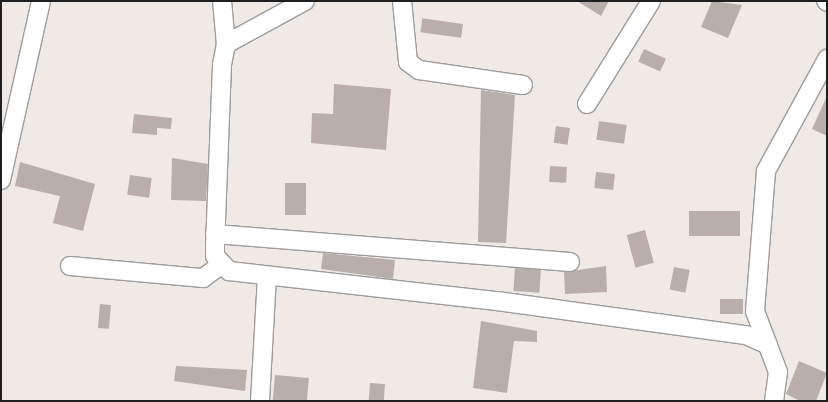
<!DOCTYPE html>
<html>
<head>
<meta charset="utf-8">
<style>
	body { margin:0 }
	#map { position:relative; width:828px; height:402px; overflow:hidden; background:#efeae6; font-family:Roboto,sans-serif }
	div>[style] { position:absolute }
	.building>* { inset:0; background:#b8afac; transform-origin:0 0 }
	.roads { filter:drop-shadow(1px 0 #9c9c9c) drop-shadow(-1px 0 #9c9c9c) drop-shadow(0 1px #9c9c9c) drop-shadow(0 -1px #9c9c9c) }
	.minor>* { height:18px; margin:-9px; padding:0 9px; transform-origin:9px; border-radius:9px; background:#fff }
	span { translate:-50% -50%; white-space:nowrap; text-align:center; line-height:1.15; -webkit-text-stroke:5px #fff; paint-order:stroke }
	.frame { position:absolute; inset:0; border:2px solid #1f1f1f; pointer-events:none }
</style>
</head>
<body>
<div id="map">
	<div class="building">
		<i style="clip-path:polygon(577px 1px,609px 1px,601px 16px)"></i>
		<i style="clip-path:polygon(712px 1px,742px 5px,728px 38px,701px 27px)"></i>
		<i style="left:463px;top:24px;width:14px;height:41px;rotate:98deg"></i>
		<i style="left:644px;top:49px;width:24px;height:14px;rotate:24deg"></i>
		<i style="clip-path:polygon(334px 84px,391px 89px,386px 150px,311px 143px,312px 113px,333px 114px)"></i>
		<i style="clip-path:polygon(481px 90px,515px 95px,506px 243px,478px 242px)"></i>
		<i style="clip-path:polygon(827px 96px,827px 136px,812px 129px)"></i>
		<i style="clip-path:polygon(134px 114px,172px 118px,171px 129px,157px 128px,157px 135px,132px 133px)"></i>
		<i style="left:599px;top:121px;width:28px;height:19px;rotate:8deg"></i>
		<i style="left:556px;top:126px;width:14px;height:17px;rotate:8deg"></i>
		<i style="clip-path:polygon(172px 158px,208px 164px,206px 201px,171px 200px)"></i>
		<i style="clip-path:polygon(20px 162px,95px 184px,83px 231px,53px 223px,60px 196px,15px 186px)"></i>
		<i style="left:550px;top:166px;width:17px;height:16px;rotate:3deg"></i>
		<i style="left:596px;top:172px;width:19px;height:16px;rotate:6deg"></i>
		<i style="left:130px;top:175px;width:22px;height:20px;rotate:8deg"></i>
		<i style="left:285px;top:183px;width:21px;height:32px"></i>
		<i style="left:740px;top:211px;width:25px;height:51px;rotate:90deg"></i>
		<i style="left:645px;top:230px;width:34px;height:19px;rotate:75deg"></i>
		<i style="clip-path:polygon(323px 253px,395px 260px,393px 279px,321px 269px)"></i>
		<i style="clip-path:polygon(606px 266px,607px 292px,565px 294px,564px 272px)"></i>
		<i style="left:674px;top:267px;width:16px;height:23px;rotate:11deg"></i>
		<i style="left:515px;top:268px;width:26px;height:23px;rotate:4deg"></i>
		<i style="left:743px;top:299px;width:15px;height:23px;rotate:90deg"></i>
		<i style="left:100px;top:304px;width:11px;height:24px;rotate:5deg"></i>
		<i style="clip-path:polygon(481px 321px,537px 331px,537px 342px,514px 341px,507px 393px,473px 388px)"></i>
		<i style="clip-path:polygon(799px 361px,827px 373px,816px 401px,800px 401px,786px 394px)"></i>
		<i style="clip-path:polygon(176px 366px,247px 370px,245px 391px,174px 381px)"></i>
		<i style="left:275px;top:375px;width:34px;height:26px;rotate:5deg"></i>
		<i style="left:370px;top:383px;width:15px;height:18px;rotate:4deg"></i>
	</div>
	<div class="roads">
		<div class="minor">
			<i style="left:222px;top:1px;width:43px;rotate:84.7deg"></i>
			<i style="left:226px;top:44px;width:21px;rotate:101deg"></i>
			<i style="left:222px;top:65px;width:180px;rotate:92.2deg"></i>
			<i style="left:215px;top:245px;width:11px;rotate:90deg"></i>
			<i style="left:215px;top:256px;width:21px;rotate:47deg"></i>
			<i style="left:229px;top:271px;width:270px;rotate:6.4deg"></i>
			<i style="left:497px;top:301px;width:251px;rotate:7.8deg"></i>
			<i style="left:746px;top:335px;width:24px;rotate:24deg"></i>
			<i style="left:402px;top:1px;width:61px;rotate:84.4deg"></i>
			<i style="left:408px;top:62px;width:14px;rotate:36deg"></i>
			<i style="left:419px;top:70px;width:105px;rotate:8.2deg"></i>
			<i style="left:826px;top:1px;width:1px;rotate:45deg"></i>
			<i style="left:226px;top:44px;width:90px;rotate:-28.6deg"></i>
			<i style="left:587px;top:104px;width:121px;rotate:-58.1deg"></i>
			<i style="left:1px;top:180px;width:183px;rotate:-77.4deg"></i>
			<i style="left:215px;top:234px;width:356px;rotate:4.5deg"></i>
			<i style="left:70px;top:266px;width:134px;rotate:5.2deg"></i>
			<i style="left:203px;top:278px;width:22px;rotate:-36deg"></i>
			<i style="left:260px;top:401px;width:124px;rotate:-86.8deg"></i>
			<i style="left:774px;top:401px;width:29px;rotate:-82deg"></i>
			<i style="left:778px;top:372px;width:65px;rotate:-110.7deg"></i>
			<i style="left:755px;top:311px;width:140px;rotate:-85.5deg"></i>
			<i style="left:766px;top:171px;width:128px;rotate:-61.4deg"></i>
		</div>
	</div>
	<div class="frame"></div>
</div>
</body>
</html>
